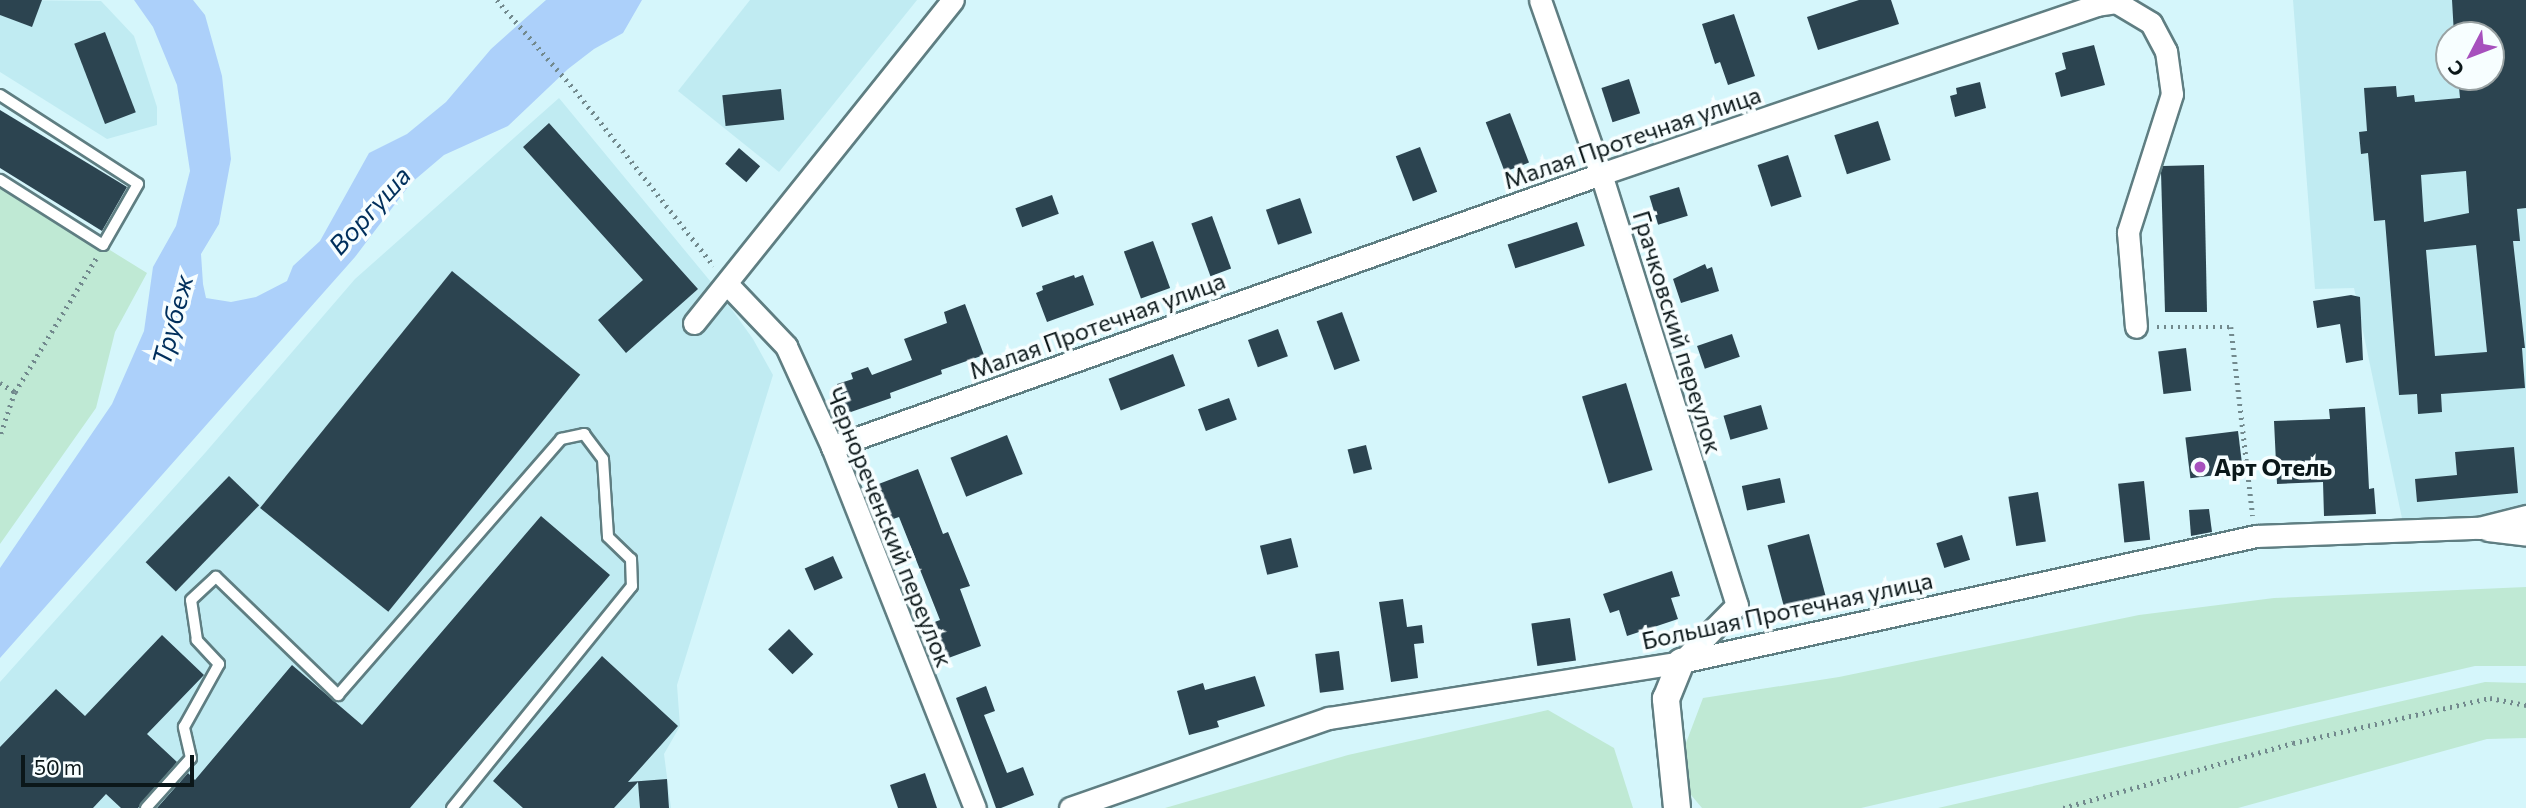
<!DOCTYPE html>
<html>
<head>
<meta charset="utf-8">
<style>
	body { margin:0 }
	#map { position:relative; width:2526px; height:808px; overflow:hidden; background:#d5f6fb; font-family:Commissioner,sans-serif }
	div>[style] { position:absolute }
	.built>* { inset:0; background:#c0ebf2 }
	.green>* { inset:0; background:#bfe9d4 }
	.water>* { inset:0; background:#acd0fa }
	.building>* { inset:0; background:#2c4450; transform-origin:0 0 }
	.path>* { height:4.5px; margin-top:-2.25px; transform-origin:0; background:repeating-linear-gradient(90deg,#72898d 0 2px,transparent 0 7px) }
	.roads { filter:drop-shadow(2px 0 #5f7e82) drop-shadow(-2px 0 #5f7e82) drop-shadow(0 2px #5f7e82) drop-shadow(0 -2px #5f7e82) }
	.service>* { height:10px; margin:-5px; padding:0 5px; transform-origin:5px; border-radius:5px; background:#fff }
	.minor>* { height:21px; margin:-10.5px; padding:0 10.5px; transform-origin:10.5px; border-radius:10.5px; background:#fff }
	.tertiary>* { height:26px; margin:-13px; padding:0 13px; transform-origin:13px; border-radius:13px; background:#fff }
	.dots>* { width:19px; height:19px; translate:-50% -50%; box-sizing:border-box; border:4px solid #f7feff; border-radius:50% }
	span { translate:-50% -50%; white-space:nowrap; text-align:center; line-height:1.15; -webkit-text-stroke:7px #f7feff; paint-order:stroke }
	.street-label { font-size:24px; color:#0b1719 }
	.poi-label { font-size:24px; color:#0b1719; font-weight:700 }
	.left { translate:0 -50%; text-align:left }
	.water-label { font-size:26px; color:#002f5c; font-style:italic }
	.north { position:absolute; left:2435px; top:21px; width:70px; height:70px; box-sizing:border-box; background:#f7feff; border:2px solid #99a2a3; border-radius:50%; rotate:228deg; font-size:19px; font-weight:700; line-height:28px; text-align:center; color:#0b1719 }
	.north::after { content:''; display:block; margin:auto; width:24px; height:32px; background:#a750bd; clip-path:polygon(50% 0,100% 100%,50% 72%,0 100%) }
	.scale { position:absolute; left:21px; top:755px; width:173px; height:32px; box-sizing:border-box; border:4px solid #0b1719; border-top:0; padding-left:9px; font-size:21px; line-height:24px; white-space:nowrap; color:#0b1719; -webkit-text-stroke:5px #f7feff; paint-order:stroke }
</style>
</head>
<body>
<div id="map">
	<div class="built">
		<i style="clip-path:polygon(0 0,101px 1px,134px 36px,157px 107px,157px 125px,107px 139px,0 72px)"></i>
		<i style="clip-path:polygon(750px 0,917px 0,779px 172px,678px 91px)"></i>
		<i style="clip-path:polygon(evenodd,2293px 0,2526px 0,2526px 513px,2404px 528px,2354px 288px,2315px 289px,2293px 0,2449px 35px,2491px 35px,2491px 77px,2449px 77px,2449px 35px)"></i>
		<i style="clip-path:polygon(559px 98px,720px 293px,753px 339px,773px 375px,677px 685px,680px 726px,664px 754px,671px 808px,0 808px,0 682px,205px 453px,355px 279px)"></i>
	</div>
	<div class="green">
		<i style="clip-path:polygon(0 182px,147px 273px,115px 332px,96px 408px,0 544px)"></i>
		<i style="clip-path:polygon(2526px 587px,2526px 666px,2475px 666px,1861px 808px,1702px 808px,1686px 789px,1686px 743px,1703px 698px,1839px 677px,2139px 615px,2274px 598px)"></i>
		<i style="clip-path:polygon(2485px 682px,2526px 683px,2526px 738px,2487px 739px,2238px 808px,1938px 808px)"></i>
		<i style="clip-path:polygon(1548px 710px,1614px 748px,1633px 808px,1165px 808px,1348px 755px)"></i>
	</div>
	<div class="water">
		<i style="clip-path:polygon(134px 0,193px 0,205px 15px,222px 76px,231px 159px,219px 224px,201px 254px,203px 284px,206px 298px,231px 302px,256px 297px,287px 281px,293px 266px,320px 241px,369px 153px,407px 134px,446px 102px,491px 49px,546px 0,642px 0,623px 33px,594px 49px,568px 69px,508px 126px,444px 155px,411px 183px,355px 257px,0 658px,0 568px,112px 404px,144px 331px,153px 267px,176px 226px,190px 171px,177px 85px,153px 27px)"></i>
	</div>
	<div class="building">
		<i style="clip-path:polygon(0 0,42px 0,32px 27px,0 15px)"></i>
		<i style="clip-path:polygon(1859px 0,1891px 0,1899px 24px,1818px 50px,1807px 17px)"></i>
		<i style="clip-path:polygon(evenodd,2452px 0,2526px 0,2526px 208px,2517px 209px,2520px 241px,2513px 241px,2525px 348px,2522px 348px,2525px 388px,2441px 394px,2442px 412px,2418px 414px,2417px 394px,2399px 395px,2385px 220px,2374px 221px,2368px 153px,2361px 154px,2359px 132px,2367px 131px,2364px 88px,2396px 86px,2397px 97px,2414px 95px,2415px 102px,2460px 98px,2458px 77px,2491px 77px,2491px 35px,2454px 35px,2452px 0,2466px 171px,2469px 213px,2424px 222px,2421px 175px,2466px 171px,2452px 0,2476px 245px,2487px 352px,2435px 356px,2426px 250px,2476px 245px)"></i>
		<i style="clip-path:polygon(1734px 14px,1755px 76px,1728px 85px,1720px 62px,1715px 64px,1702px 24px)"></i>
		<i style="left:105px;top:32px;width:86px;height:33px;rotate:69deg"></i>
		<i style="clip-path:polygon(2094px 45px,2105px 85px,2061px 97px,2055px 73px,2066px 69px,2062px 53px)"></i>
		<i style="left:1629px;top:79px;width:36px;height:29px;rotate:72deg"></i>
		<i style="clip-path:polygon(1980px 82px,1986px 108px,1955px 117px,1950px 96px,1957px 94px,1956px 88px)"></i>
		<i style="left:781px;top:89px;width:31px;height:59px;rotate:84deg"></i>
		<i style="clip-path:polygon(0 110px,127px 187px,102px 231px,0 168px)"></i>
		<i style="left:1510px;top:113px;width:53px;height:26px;rotate:69deg"></i>
		<i style="left:1878px;top:121px;width:41px;height:46px;rotate:72deg"></i>
		<i style="clip-path:polygon(549px 123px,698px 289px,626px 353px,598px 320px,643px 280px,523px 147px)"></i>
		<i style="left:1420px;top:147px;width:48px;height:26px;rotate:69deg"></i>
		<i style="left:739px;top:148px;width:28px;height:21px;rotate:41deg"></i>
		<i style="left:1788px;top:155px;width:44px;height:32px;rotate:72deg"></i>
		<i style="clip-path:polygon(2204px 165px,2207px 312px,2165px 312px,2161px 172px,2163px 166px)"></i>
		<i style="left:1679px;top:187px;width:30px;height:31px;rotate:73deg"></i>
		<i style="left:1052px;top:195px;width:20px;height:39px;rotate:70deg"></i>
		<i style="left:1300px;top:198px;width:37px;height:36px;rotate:71deg"></i>
		<i style="left:1212px;top:216px;width:56px;height:22px;rotate:70deg"></i>
		<i style="left:1577px;top:222px;width:25px;height:73px;rotate:72deg"></i>
		<i style="left:1153px;top:241px;width:50px;height:31px;rotate:70deg"></i>
		<i style="clip-path:polygon(1705px 264px,1707px 269px,1712px 267px,1719px 291px,1681px 303px,1673px 279px)"></i>
		<i style="left:452px;top:271px;width:165px;height:305px;rotate:39deg"></i>
		<i style="clip-path:polygon(1074px 275px,1075px 278px,1083px 275px,1094px 305px,1047px 322px,1036px 293px,1043px 290px,1042px 286px)"></i>
		<i style="clip-path:polygon(2351px 295px,2360px 297px,2363px 360px,2346px 363px,2340px 324px,2317px 328px,2313px 301px)"></i>
		<i style="clip-path:polygon(965px 304px,984px 355px,941px 370px,942px 374px,890px 393px,891px 398px,848px 413px,837px 384px,853px 379px,851px 373px,868px 367px,872px 375px,912px 360px,904px 339px,947px 323px,944px 312px)"></i>
		<i style="left:1342px;top:312px;width:52px;height:27px;rotate:70deg"></i>
		<i style="left:1278px;top:329px;width:29px;height:32px;rotate:70deg"></i>
		<i style="left:1732px;top:334px;width:24px;height:37px;rotate:71deg"></i>
		<i style="left:2186px;top:348px;width:43px;height:28px;rotate:83deg"></i>
		<i style="left:1173px;top:354px;width:34px;height:69px;rotate:69deg"></i>
		<i style="left:1626px;top:383px;width:91px;height:46px;rotate:73deg"></i>
		<i style="left:1229px;top:398px;width:23px;height:33px;rotate:70deg"></i>
		<i style="left:1761px;top:405px;width:25px;height:39px;rotate:74deg"></i>
		<i style="clip-path:polygon(2365px 407px,2369px 489px,2374px 488px,2376px 514px,2324px 516px,2323px 482px,2277px 484px,2274px 421px,2330px 419px,2329px 409px)"></i>
		<i style="left:2238px;top:431px;width:41px;height:53px;rotate:83deg"></i>
		<i style="left:1007px;top:435px;width:42px;height:61px;rotate:68deg"></i>
		<i style="left:1366px;top:445px;width:25px;height:19px;rotate:76deg"></i>
		<i style="clip-path:polygon(2514px 447px,2518px 493px,2417px 502px,2415px 479px,2457px 475px,2455px 452px)"></i>
		<i style="clip-path:polygon(918px 469px,943px 534px,948px 532px,970px 586px,960px 589px,981px 646px,943px 660px,929px 624px,940px 620px,899px 517px,890px 520px,876px 485px)"></i>
		<i style="left:229px;top:476px;width:42px;height:120px;rotate:44deg"></i>
		<i style="left:1780px;top:478px;width:25px;height:39px;rotate:78deg"></i>
		<i style="left:2144px;top:481px;width:59px;height:26px;rotate:84deg"></i>
		<i style="left:2038px;top:492px;width:50px;height:30px;rotate:81deg"></i>
		<i style="clip-path:polygon(2209px 509px,2212px 532px,2191px 536px,2189px 510px)"></i>
		<i style="clip-path:polygon(541px 516px,610px 575px,410px 808px,157px 808px,188px 773px,195px 780px,292px 665px,362px 725px)"></i>
		<i style="left:1809px;top:534px;width:72px;height:43px;rotate:75deg"></i>
		<i style="left:1962px;top:535px;width:26px;height:27px;rotate:72deg"></i>
		<i style="left:1291px;top:538px;width:30px;height:32px;rotate:76deg"></i>
		<i style="left:833px;top:556px;width:24px;height:31px;rotate:66deg"></i>
		<i style="clip-path:polygon(1672px 571px,1680px 596px,1671px 598px,1678px 619px,1627px 636px,1619px 610px,1610px 613px,1603px 594px)"></i>
		<i style="clip-path:polygon(1403px 599px,1407px 627px,1422px 625px,1424px 643px,1414px 644px,1418px 678px,1391px 682px,1379px 602px)"></i>
		<i style="left:1570px;top:618px;width:43px;height:39px;rotate:82deg"></i>
		<i style="left:789px;top:629px;width:35px;height:29px;rotate:46deg"></i>
		<i style="clip-path:polygon(162px 635px,204px 675px,147px 734px,177px 762px,138px 808px,121px 808px,106px 794px,93px 808px,0 808px,0 747px,56px 689px,85px 716px)"></i>
		<i style="left:1339px;top:651px;width:39px;height:24px;rotate:83deg"></i>
		<i style="clip-path:polygon(602px 656px,678px 726px,628px 782px,667px 779px,669px 808px,640px 808px,638px 782px,614px 808px,523px 808px,493px 781px)"></i>
		<i style="clip-path:polygon(1255px 676px,1265px 706px,1217px 721px,1219px 727px,1189px 735px,1177px 691px,1203px 683px,1205px 690px)"></i>
		<i style="clip-path:polygon(986px 686px,995px 711px,984px 715px,1007px 773px,1023px 767px,1034px 795px,1001px 808px,996px 808px,956px 698px)"></i>
		<i style="clip-path:polygon(925px 773px,937px 808px,898px 808px,890px 785px)"></i>
	</div>
	<div class="path">
		<i style="left:497px;top:0;width:119px;rotate:49.1deg"></i>
		<i style="left:575px;top:90px;width:224px;rotate:51.7deg"></i>
		<i style="left:2157px;top:327px;width:74px"></i>
		<i style="left:2231px;top:327px;width:190px;rotate:83.4deg"></i>
		<i style="left:0;top:383px;width:17px;rotate:31deg"></i>
		<i style="left:15px;top:392px;width:47px;rotate:108.4deg"></i>
		<i style="left:15px;top:392px;width:157px;rotate:-58.8deg"></i>
		<i style="left:2063px;top:808px;width:239px;rotate:-15.8deg"></i>
		<i style="left:2293px;top:743px;width:202px;rotate:-12.9deg"></i>
		<i style="left:2490px;top:698px;width:37px;rotate:11deg"></i>
	</div>
	<div class="roads">
		<div class="service">
			<i style="left:0;top:95px;width:164px;rotate:32.8deg"></i>
			<i style="left:138px;top:184px;width:70px;rotate:119.8deg"></i>
			<i style="left:103px;top:245px;width:122px;rotate:-147.7deg"></i>
			<i style="left:146px;top:808px;width:67px;rotate:-48deg"></i>
			<i style="left:191px;top:758px;width:32px;rotate:-103deg"></i>
			<i style="left:184px;top:727px;width:72px;rotate:-60.9deg"></i>
			<i style="left:219px;top:664px;width:33px;rotate:-133deg"></i>
			<i style="left:197px;top:640px;width:40px;rotate:-98.5deg"></i>
			<i style="left:191px;top:600px;width:34px;rotate:-43deg"></i>
			<i style="left:216px;top:577px;width:170px;rotate:44deg"></i>
			<i style="left:338px;top:695px;width:340px;rotate:-48.9deg"></i>
			<i style="left:561px;top:439px;width:24px;rotate:-12deg"></i>
			<i style="left:584px;top:434px;width:31px;rotate:53deg"></i>
			<i style="left:603px;top:459px;width:78px;rotate:86.3deg"></i>
			<i style="left:608px;top:537px;width:32px;rotate:44deg"></i>
			<i style="left:631px;top:559px;width:27px;rotate:88deg"></i>
			<i style="left:632px;top:586px;width:286px;rotate:129deg"></i>
		</div>
		<div class="minor">
			<i style="left:1540px;top:0;width:184px;rotate:70.7deg"></i>
			<i style="left:1601px;top:174px;width:452px;rotate:72.5deg"></i>
			<i style="left:1737px;top:605px;width:80px;rotate:134.5deg"></i>
			<i style="left:727px;top:284px;width:86px;rotate:46.4deg"></i>
			<i style="left:786px;top:346px;width:111px;rotate:65.5deg"></i>
			<i style="left:832px;top:447px;width:388px;rotate:68.4deg"></i>
			<i style="left:694px;top:323px;width:414px;rotate:-51.3deg"></i>
			<i style="left:832px;top:447px;width:816px;rotate:-19.55deg"></i>
			<i style="left:1601px;top:174px;width:524px;rotate:-18.82deg"></i>
			<i style="left:2097px;top:5px;width:19px;rotate:-9deg"></i>
			<i style="left:2116px;top:2px;width:41px;rotate:31deg"></i>
			<i style="left:2151px;top:23px;width:32px;rotate:62deg"></i>
			<i style="left:2166px;top:51px;width:43px;rotate:82.1deg"></i>
			<i style="left:2172px;top:94px;width:145px;rotate:107.7deg"></i>
			<i style="left:2128px;top:232px;width:95px;rotate:85.2deg"></i>
			<i style="left:2488px;top:530px;width:38px;rotate:7deg"></i>
			<i style="left:1070px;top:808px;width:274px;rotate:-19.2deg"></i>
			<i style="left:1329px;top:718px;width:356px;rotate:-9deg"></i>
			<i style="left:1681px;top:662px;width:589px;rotate:-12.36deg"></i>
			<i style="left:2256px;top:536px;width:223px;rotate:-2.1deg"></i>
			<i style="left:2479px;top:528px;width:49px;rotate:-14.3deg"></i>
		</div>
		<div class="tertiary">
			<i style="left:1677px;top:808px;width:110px;rotate:-95.8deg"></i>
			<i style="left:1666px;top:699px;width:40px;rotate:-68deg"></i>
		</div>
	</div>
	<div class="dots">
		<i style="left:2200px;top:467px;background:#a750bd"></i>
	</div>
	<div class="street-label">
		<span style="left:1632px;top:137px;rotate:-19deg">Малая Протечная улица</span>
		<span style="left:1097px;top:325px;rotate:-20deg">Малая Протечная улица</span>
		<span style="left:1678px;top:332px;rotate:73deg">Грачковский переулок</span>
		<span style="left:890px;top:527px;rotate:68deg">Чернореченский переулок</span>
		<span style="left:1787px;top:610px;rotate:-12deg">Большая Протечная улица</span>
	</div>
	<div class="poi-label">
		<span class="left" style="left:2214px;top:467px">Арт Отель</span>
	</div>
	<div class="water-label">
		<span style="left:369px;top:210px;rotate:-48deg">Воргуша</span>
		<span style="left:172px;top:320px;rotate:-75deg">Трубеж</span>
	</div>
	<div class="north">С</div>
	<div class="scale">50 m</div>
</div>
</body>
</html>
